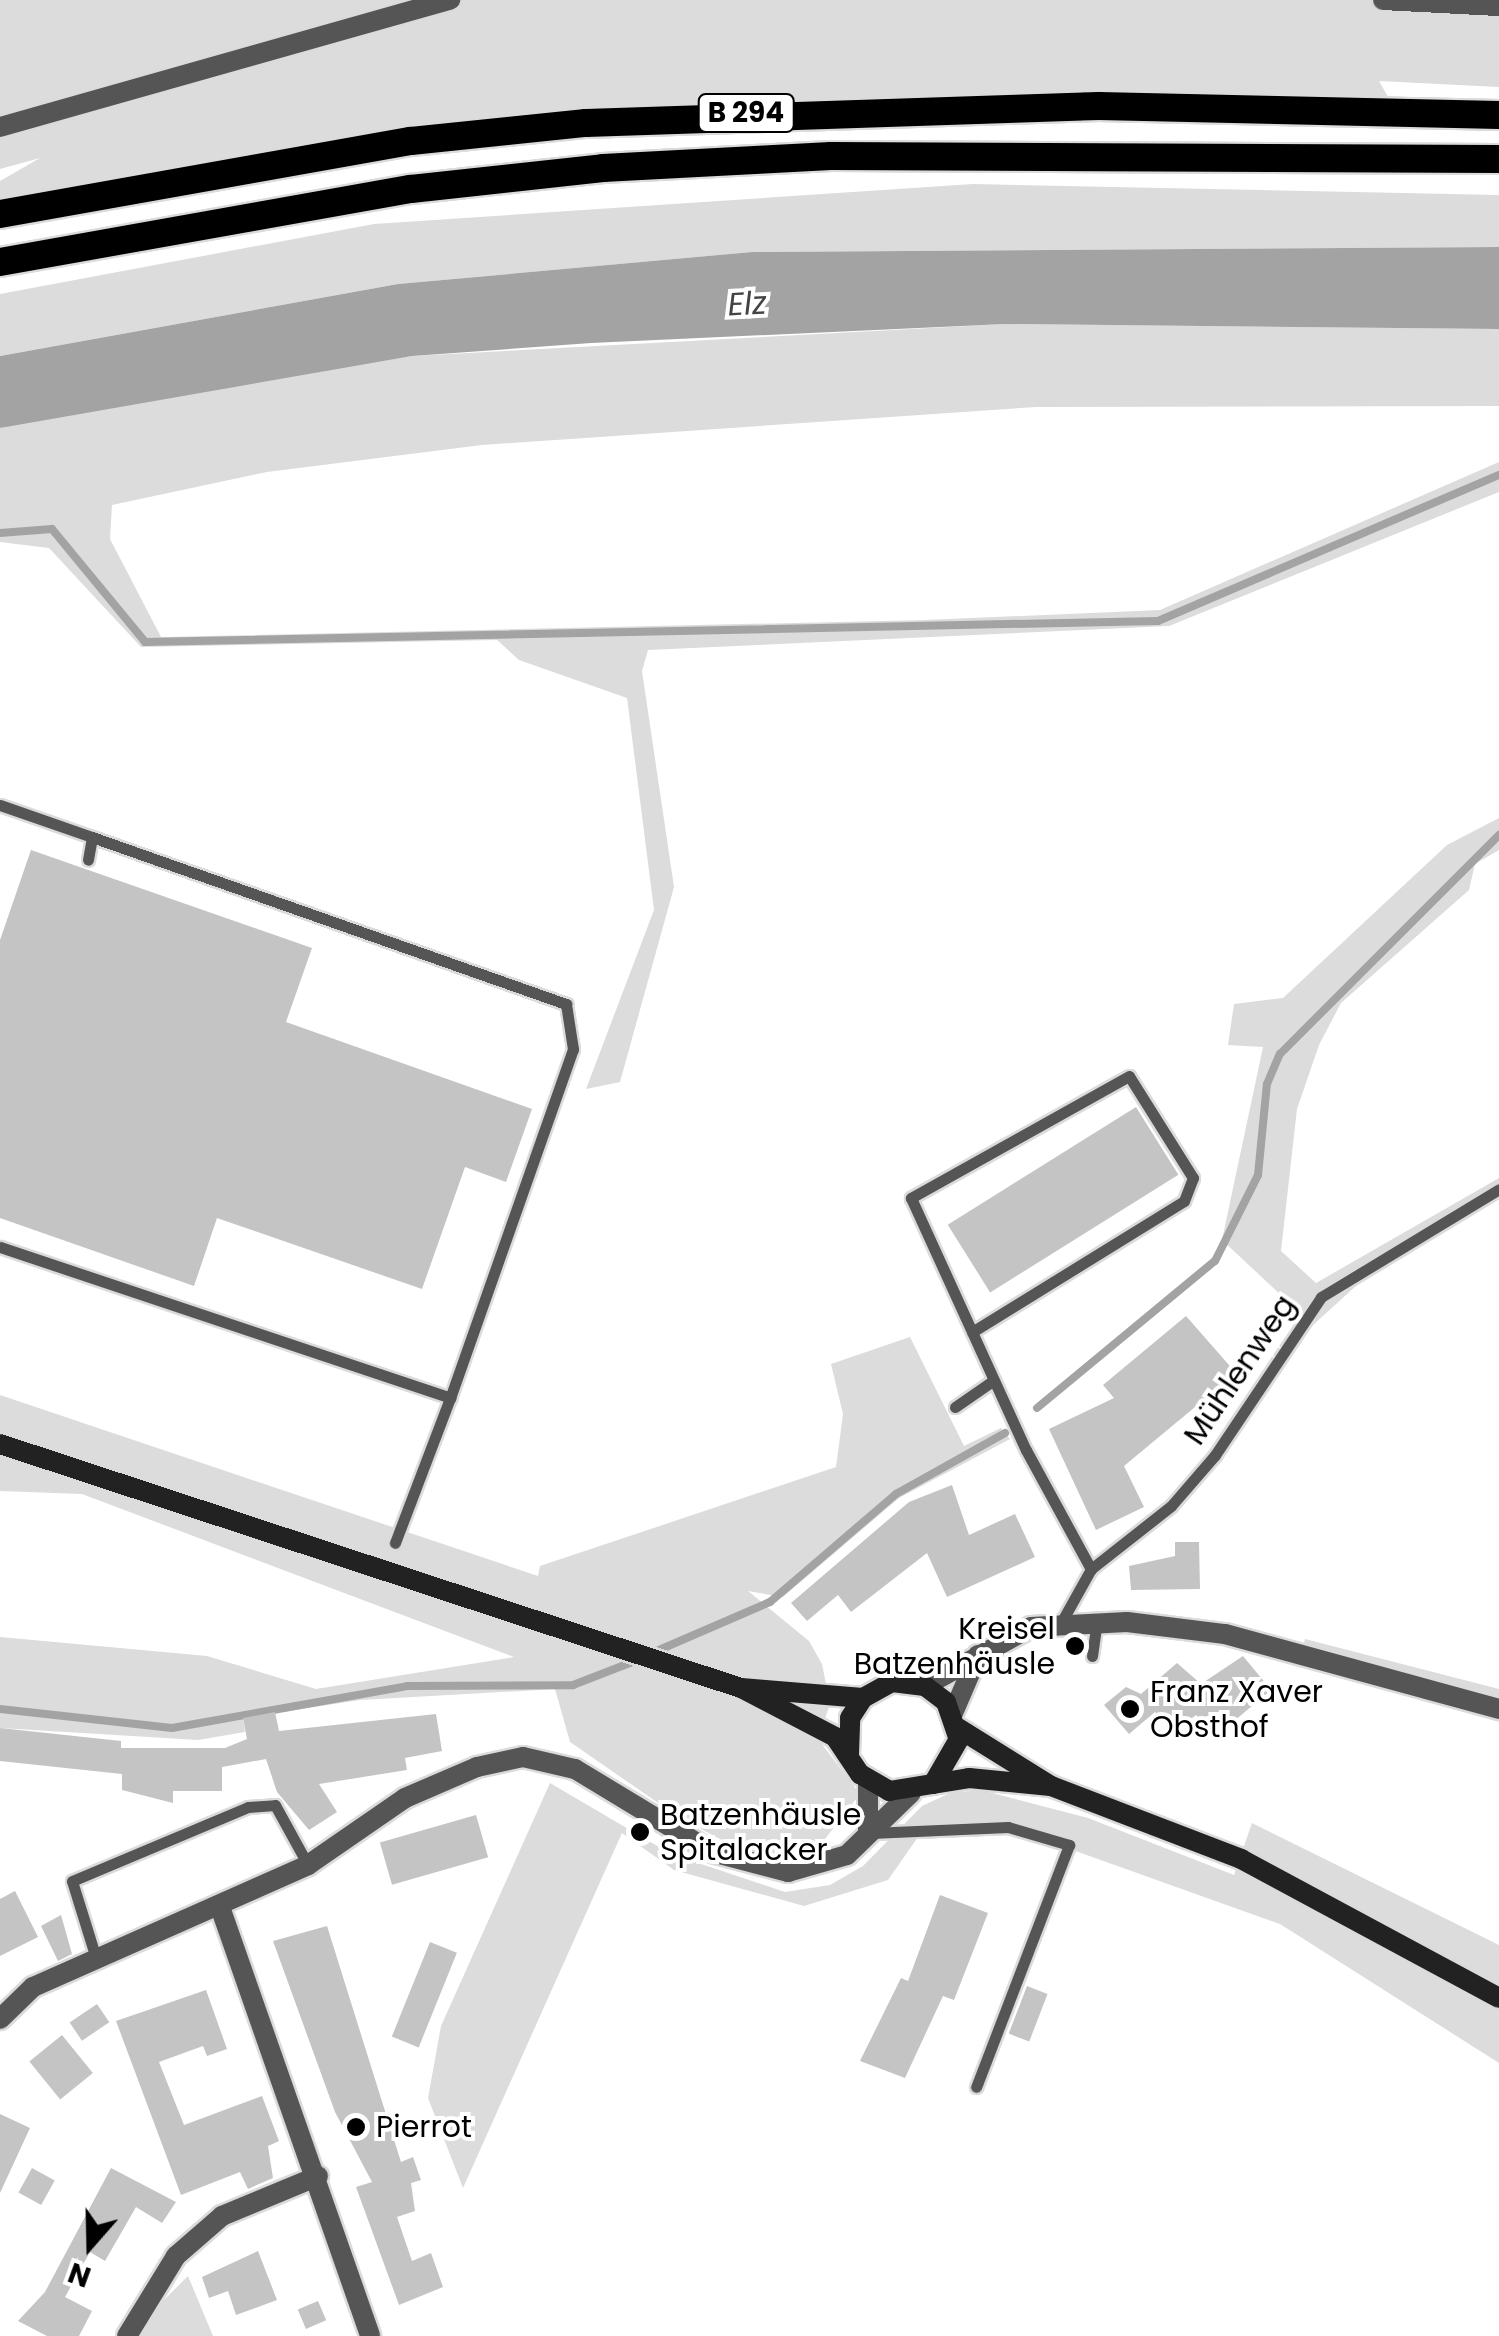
<!DOCTYPE html>
<html>
<head>
<meta charset="utf-8">
<style>
	body { margin:0 }
	#map { position:relative; width:1499px; height:2336px; overflow:hidden; background:#fff; font-family:Poppins,sans-serif }
	div>[style] { position:absolute }
	.green>* { inset:0; background:#dcdcdc }
	.water>* { inset:0; background:#a3a3a3 }
	.stream>* { height:8px; margin:-4px; padding:0 4px; transform-origin:4px; border-radius:4px; background:#a3a3a3 }
	.building>* { inset:0; background:#c4c4c4; transform-origin:0 0 }
	.roads { filter:drop-shadow(2px 0 #dbdbdb) drop-shadow(-2px 0 #dbdbdb) drop-shadow(0 2px #dbdbdb) drop-shadow(0 -2px #dbdbdb) }
	.service>* { height:11px; margin:-5.5px; padding:0 5.5px; transform-origin:5.5px; border-radius:5.5px; background:#555 }
	.minor>* { height:20px; margin:-10px; padding:0 10px; transform-origin:10px; border-radius:10px; background:#555 }
	.tertiary>* { height:20px; margin:-10px; padding:0 10px; transform-origin:10px; border-radius:10px; background:#555 }
	.secondary>* { height:20px; margin:-10px; padding:0 10px; transform-origin:10px; border-radius:10px; background:#222 }
	.trunk>* { height:28px; margin:-14px; padding:0 14px; transform-origin:14px; border-radius:14px; background:#000 }
	.dots>* { width:28px; height:28px; translate:-50% -50%; box-sizing:border-box; border:5px solid #fff; border-radius:50% }
	span { translate:-50% -50%; white-space:nowrap; text-align:center; line-height:1.15; -webkit-text-stroke:8px #fff; paint-order:stroke }
	.shield-label span { padding:2px 8px; background:#fff; border:2px solid; border-radius:8px; -webkit-text-stroke-width:0 }
	.shield-label { font-size:28px; color:#000; font-weight:700 }
	.street-label { font-size:30px; color:#000 }
	.poi-label { font-size:30px; color:#000 }
	.right { translate:-100% -50%; text-align:right }
	.left { translate:0 -50%; text-align:left }
	.water-label { font-size:32px; color:#444; font-style:italic }
	.north { position:absolute; left:40px; top:2196px; width:100px; height:100px; -webkit-text-stroke:8px #fff; paint-order:stroke; rotate:200deg; font-size:28px; font-weight:700; line-height:40px; text-align:center; color:#000 }
	.north::after { content:''; display:block; margin:auto; width:35px; height:45px; background:#000; clip-path:polygon(50% 0,100% 100%,50% 72%,0 100%) }
</style>
</head>
<body>
<div id="map">
	<div class="green">
		<i style="clip-path:polygon(0 0,1499px 0,1499px 87px,1379px 81px,1396px 111px,586px 123px,0 214px,0 181px,40px 158px,0 169px)"></i>
		<i style="clip-path:polygon(973px 184px,1499px 195px,1499px 247px,752px 252px,398px 284px,0 356px,0 294px,374px 224px)"></i>
		<i style="clip-path:polygon(1005px 324px,1499px 329px,1499px 406px,1036px 407px,482px 445px,267px 472px,112px 505px,110px 539px,161px 637px,925px 620px,1160px 610px,1499px 462px,1499px 492px,1169px 626px,648px 650px,642px 671px,674px 887px,620px 1082px,586px 1089px,654px 910px,627px 698px,519px 660px,497px 640px,141px 647px,49px 548px,0 542px,0 428px,78px 410px,412px 356px)"></i>
		<i style="clip-path:polygon(1499px 818px,1499px 850px,1475px 864px,1469px 890px,1341px 1003px,1319px 1045px,1297px 1109px,1281px 1251px,1316px 1283px,1499px 1178px,1499px 1199px,1357px 1285px,1313px 1325px,1222px 1240px,1263px 1047px,1228px 1045px,1234px 1004px,1283px 998px,1447px 845px)"></i>
		<i style="clip-path:polygon(910px 1337px,964px 1446px,1001px 1428px,1010px 1439px,899px 1498px,783px 1597px,748px 1591px,809px 1641px,822px 1664px,830px 1704px,818px 1739px,860px 1794px,814px 1853px,789px 1858px,735px 1847px,680px 1818px,570px 1742px,555px 1689px,360px 1700px,243px 1718px,245px 1732px,198px 1740px,0 1728px,0 1637px,207px 1656px,316px 1689px,514px 1657px,82px 1494px,0 1491px,0 1395px,538px 1576px,540px 1566px,836px 1467px,843px 1414px,831px 1364px)"></i>
		<i style="clip-path:polygon(1305px 1639px,1499px 1689px,1499px 1722px,1299px 1665px)"></i>
		<i style="clip-path:polygon(550px 1783px,671px 1854px,785px 1892px,830px 1885px,863px 1866px,922px 1806px,950px 1793px,981px 1790px,1088px 1818px,1234px 1875px,1252px 1823px,1499px 1945px,1499px 2063px,1280px 1924px,1008px 1827px,918px 1837px,888px 1880px,804px 1906px,674px 1870px,622px 1833px,463px 2188px,428px 2098px,441px 2026px)"></i>
		<i style="clip-path:polygon(188px 2276px,213px 2336px,142px 2336px,152px 2312px)"></i>
	</div>
	<div class="water">
		<i style="clip-path:polygon(1499px 247px,1499px 329px,1005px 324px,591px 343px,412px 356px,0 428px,0 356px,398px 284px,752px 252px)"></i>
	</div>
	<div class="stream">
		<i style="left:0;top:533px;width:52px;rotate:-4.4deg"></i>
		<i style="left:52px;top:529px;width:146px;rotate:50.5deg"></i>
		<i style="left:145px;top:642px;width:1013px;rotate:-1.19deg"></i>
		<i style="left:1158px;top:621px;width:371px;rotate:-23.2deg"></i>
		<i style="left:1037px;top:1408px;width:231px;rotate:-39.6deg"></i>
		<i style="left:1215px;top:1261px;width:96px;rotate:-63.4deg"></i>
		<i style="left:1258px;top:1175px;width:91px;rotate:-84.4deg"></i>
		<i style="left:1267px;top:1084px;width:33px;rotate:-67deg"></i>
		<i style="left:1280px;top:1054px;width:310px;rotate:-45deg"></i>
		<i style="left:652px;top:1653px;width:129px;rotate:-23.4deg"></i>
		<i style="left:770px;top:1602px;width:166px;rotate:-40.6deg"></i>
		<i style="left:896px;top:1494px;width:125px;rotate:-29.2deg"></i>
		<i style="left:0;top:1709px;width:173px;rotate:6.3deg"></i>
		<i style="left:172px;top:1728px;width:239px;rotate:-10.1deg"></i>
		<i style="left:407px;top:1686px;width:166px;rotate:-0.3deg"></i>
		<i style="left:573px;top:1685px;width:72px;rotate:-21.2deg"></i>
	</div>
	<div class="building">
		<i style="clip-path:polygon(31px 850px,312px 948px,286px 1022px,532px 1109px,506px 1182px,465px 1167px,422px 1289px,217px 1218px,194px 1286px,0 1218px,0 940px)"></i>
		<i style="left:1136px;top:1107px;width:80px;height:222px;rotate:58deg"></i>
		<i style="clip-path:polygon(1186px 1316px,1236px 1373px,1124px 1466px,1144px 1507px,1096px 1530px,1049px 1429px,1114px 1398px,1103px 1385px)"></i>
		<i style="clip-path:polygon(952px 1485px,969px 1535px,1015px 1514px,1035px 1557px,947px 1597px,927px 1553px,851px 1612px,838px 1595px,807px 1621px,791px 1603px,909px 1502px)"></i>
		<i style="clip-path:polygon(1175px 1542px,1199px 1542px,1200px 1589px,1131px 1590px,1129px 1566px,1175px 1556px)"></i>
		<i style="clip-path:polygon(1243px 1656px,1271px 1690px,1215px 1737px,1196px 1715px,1175px 1731px,1155px 1712px,1129px 1734px,1104px 1705px,1126px 1687px,1141px 1694px,1177px 1663px,1201px 1684px)"></i>
		<i style="clip-path:polygon(275px 1712px,279px 1731px,436px 1714px,442px 1751px,405px 1758px,407px 1770px,319px 1784px,337px 1812px,309px 1830px,277px 1792px,266px 1759px,222px 1767px,222px 1791px,173px 1791px,173px 1803px,122px 1790px,122px 1774px,0 1761px,0 1728px,121px 1741px,121px 1748px,225px 1748px,247px 1739px,243px 1718px)"></i>
		<i style="left:476px;top:1815px;width:44px;height:100px;rotate:74deg"></i>
		<i style="clip-path:polygon(15px 1891px,38px 1937px,0 1956px,0 1899px)"></i>
		<i style="clip-path:polygon(940px 1895px,988px 1913px,954px 2000px,943px 1996px,905px 2078px,860px 2061px,901px 1978px,908px 1981px)"></i>
		<i style="clip-path:polygon(61px 1915px,72px 1954px,58px 1961px,41px 1926px)"></i>
		<i style="clip-path:polygon(327px 1926px,401px 2162px,413px 2157px,421px 2180px,411px 2183px,415px 2211px,397px 2217px,412px 2261px,431px 2253px,443px 2287px,399px 2305px,356px 2187px,372px 2182px,335px 2112px,273px 1941px)"></i>
		<i style="left:430px;top:1942px;width:29px;height:102px;rotate:22deg"></i>
		<i style="left:1027px;top:1986px;width:22px;height:51px;rotate:21deg"></i>
		<i style="clip-path:polygon(206px 1990px,227px 2049px,207px 2056px,203px 2046px,159px 2062px,184px 2125px,262px 2096px,279px 2141px,268px 2146px,273px 2178px,248px 2189px,240px 2172px,181px 2195px,116px 2021px)"></i>
		<i style="left:97px;top:2004px;width:22px;height:33px;rotate:56deg"></i>
		<i style="left:62px;top:2035px;width:49px;height:42px;rotate:51deg"></i>
		<i style="clip-path:polygon(0 2114px,30px 2128px,0 2193px)"></i>
		<i style="left:32px;top:2168px;width:26px;height:28px;rotate:29deg"></i>
		<i style="clip-path:polygon(111px 2168px,176px 2202px,162px 2223px,136px 2207px,105px 2261px,90px 2252px,65px 2297px,92px 2311px,79px 2336px,47px 2336px,18px 2321px,45px 2292px)"></i>
		<i style="clip-path:polygon(258px 2251px,277px 2300px,236px 2315px,228px 2291px,209px 2298px,202px 2277px)"></i>
		<i style="left:318px;top:2301px;width:21px;height:22px;rotate:67deg"></i>
	</div>
	<div class="roads">
		<div class="service">
			<i style="left:0;top:805px;width:97px;rotate:19.2deg"></i>
			<i style="left:92px;top:837px;width:23px;rotate:100deg"></i>
			<i style="left:92px;top:837px;width:503px;rotate:19.41deg"></i>
			<i style="left:566px;top:1004px;width:46px;rotate:81.2deg"></i>
			<i style="left:573px;top:1049px;width:370px;rotate:109.4deg"></i>
			<i style="left:0;top:1247px;width:475px;rotate:18.5deg"></i>
			<i style="left:450px;top:1398px;width:155px;rotate:110.8deg"></i>
			<i style="left:972px;top:1332px;width:249px;rotate:-31.7deg"></i>
			<i style="left:1184px;top:1201px;width:25px;rotate:-69deg"></i>
			<i style="left:1193px;top:1178px;width:120px;rotate:-122.1deg"></i>
			<i style="left:1129px;top:1076px;width:250px;rotate:150.8deg"></i>
			<i style="left:911px;top:1198px;width:277px;rotate:65.5deg"></i>
			<i style="left:1026px;top:1450px;width:136px;rotate:61.4deg"></i>
			<i style="left:955px;top:1407px;width:47px;rotate:-34.7deg"></i>
			<i style="left:1062px;top:1621px;width:60px;rotate:-60.9deg"></i>
			<i style="left:1091px;top:1569px;width:102px;rotate:-38.2deg"></i>
			<i style="left:1171px;top:1506px;width:67px;rotate:-49.2deg"></i>
			<i style="left:1215px;top:1455px;width:190px;rotate:-56.1deg"></i>
			<i style="left:1321px;top:1297px;width:208px;rotate:-31.2deg"></i>
			<i style="left:1092px;top:1656px;width:35px;rotate:-82deg"></i>
			<i style="left:871px;top:1833px;width:137px;rotate:-2.5deg"></i>
			<i style="left:1008px;top:1827px;width:64px;rotate:16.4deg"></i>
			<i style="left:1069px;top:1845px;width:259px;rotate:111deg"></i>
			<i style="left:95px;top:1955px;width:77px;rotate:-107.3deg"></i>
			<i style="left:72px;top:1881px;width:191px;rotate:-22.8deg"></i>
			<i style="left:248px;top:1807px;width:27px;rotate:-4deg"></i>
			<i style="left:275px;top:1805px;width:68px;rotate:61.2deg"></i>
		</div>
		<div class="minor">
			<i style="left:925px;top:1686px;width:121px;rotate:-29.1deg"></i>
			<i style="left:1031px;top:1627px;width:96px;rotate:-3deg"></i>
			<i style="left:1127px;top:1622px;width:99px;rotate:7deg"></i>
			<i style="left:1225px;top:1634px;width:284px;rotate:15.3deg"></i>
			<i style="left:953px;top:1713px;width:63px;rotate:-66.7deg"></i>
			<i style="left:868px;top:1833px;width:51px;rotate:-90deg"></i>
			<i style="left:220px;top:1907px;width:454px;rotate:70.7deg"></i>
			<i style="left:0;top:2019px;width:46px;rotate:-44.1deg"></i>
			<i style="left:33px;top:1987px;width:301px;rotate:-23.9deg"></i>
			<i style="left:308px;top:1865px;width:118px;rotate:-34.6deg"></i>
			<i style="left:405px;top:1798px;width:78px;rotate:-23.3deg"></i>
			<i style="left:477px;top:1767px;width:47px;rotate:-12.3deg"></i>
			<i style="left:523px;top:1757px;width:53px;rotate:13deg"></i>
			<i style="left:575px;top:1769px;width:160px;rotate:31.2deg"></i>
			<i style="left:712px;top:1852px;width:79px;rotate:14.7deg"></i>
			<i style="left:788px;top:1872px;width:61px;rotate:-16.1deg"></i>
			<i style="left:847px;top:1855px;width:89px;rotate:-44.1deg"></i>
			<i style="left:127px;top:2336px;width:94px;rotate:-58.5deg"></i>
			<i style="left:176px;top:2256px;width:61px;rotate:-41deg"></i>
			<i style="left:222px;top:2216px;width:104px;rotate:-22.6deg"></i>
		</div>
		<div class="tertiary">
			<i style="left:1383px;top:0;width:116px;rotate:3deg"></i>
			<i style="left:0;top:127px;width:468px;rotate:-15.8deg"></i>
		</div>
		<div class="secondary">
			<i style="left:0;top:1444px;width:780px;rotate:18.23deg"></i>
			<i style="left:741px;top:1688px;width:106px;rotate:27.5deg"></i>
			<i style="left:835px;top:1737px;width:45px;rotate:56deg"></i>
			<i style="left:860px;top:1774px;width:34px;rotate:30deg"></i>
			<i style="left:889px;top:1791px;width:81px;rotate:-9.2deg"></i>
			<i style="left:969px;top:1778px;width:82px;rotate:5.6deg"></i>
			<i style="left:741px;top:1688px;width:122px;rotate:4.7deg"></i>
			<i style="left:958px;top:1728px;width:110px;rotate:31.9deg"></i>
			<i style="left:1051px;top:1786px;width:204px;rotate:21deg"></i>
			<i style="left:1241px;top:1859px;width:293px;rotate:28.3deg"></i>
			<i style="left:849px;top:1754px;width:36px;rotate:-88deg"></i>
			<i style="left:850px;top:1718px;width:24px;rotate:-57deg"></i>
			<i style="left:863px;top:1698px;width:33px;rotate:-29deg"></i>
			<i style="left:892px;top:1682px;width:33px;rotate:7deg"></i>
			<i style="left:925px;top:1686px;width:26px;rotate:37deg"></i>
			<i style="left:946px;top:1702px;width:39px;rotate:71deg"></i>
			<i style="left:959px;top:1739px;width:52px;rotate:120deg"></i>
		</div>
		<div class="trunk">
			<i style="left:0;top:214px;width:417px;rotate:-10.1deg"></i>
			<i style="left:411px;top:141px;width:176px;rotate:-5.9deg"></i>
			<i style="left:586px;top:123px;width:513px;rotate:-1.9deg"></i>
			<i style="left:1099px;top:106px;width:400px;rotate:1.3deg"></i>
			<i style="left:0;top:262px;width:417px;rotate:-10.1deg"></i>
			<i style="left:411px;top:189px;width:193px;rotate:-6.2deg"></i>
			<i style="left:603px;top:168px;width:228px;rotate:-3deg"></i>
			<i style="left:831px;top:156px;width:668px;rotate:0.26deg"></i>
		</div>
	</div>
	<div class="dots">
		<i style="left:1075px;top:1646px;background:#000"></i>
		<i style="left:1130px;top:1709px;background:#000"></i>
		<i style="left:640px;top:1832px;background:#000"></i>
		<i style="left:356px;top:2127px;background:#000"></i>
	</div>
	<div class="shield-label">
		<span style="left:746px;top:113px">B 294</span>
	</div>
	<div class="street-label">
		<span style="left:1240px;top:1370px;rotate:-56deg">Mühlenweg</span>
	</div>
	<div class="poi-label">
		<span class="right" style="left:1055px;top:1646px">Kreisel<br>Batzenhäusle</span>
		<span class="left" style="left:1150px;top:1709px">Franz Xaver<br>Obsthof</span>
		<span class="left" style="left:660px;top:1832px">Batzenhäusle<br>Spitalacker</span>
		<span class="left" style="left:376px;top:2127px">Pierrot</span>
	</div>
	<div class="water-label">
		<span style="left:747px;top:304px;rotate:-3deg">Elz</span>
	</div>
	<div class="north">N</div>
</div>
</body>
</html>
